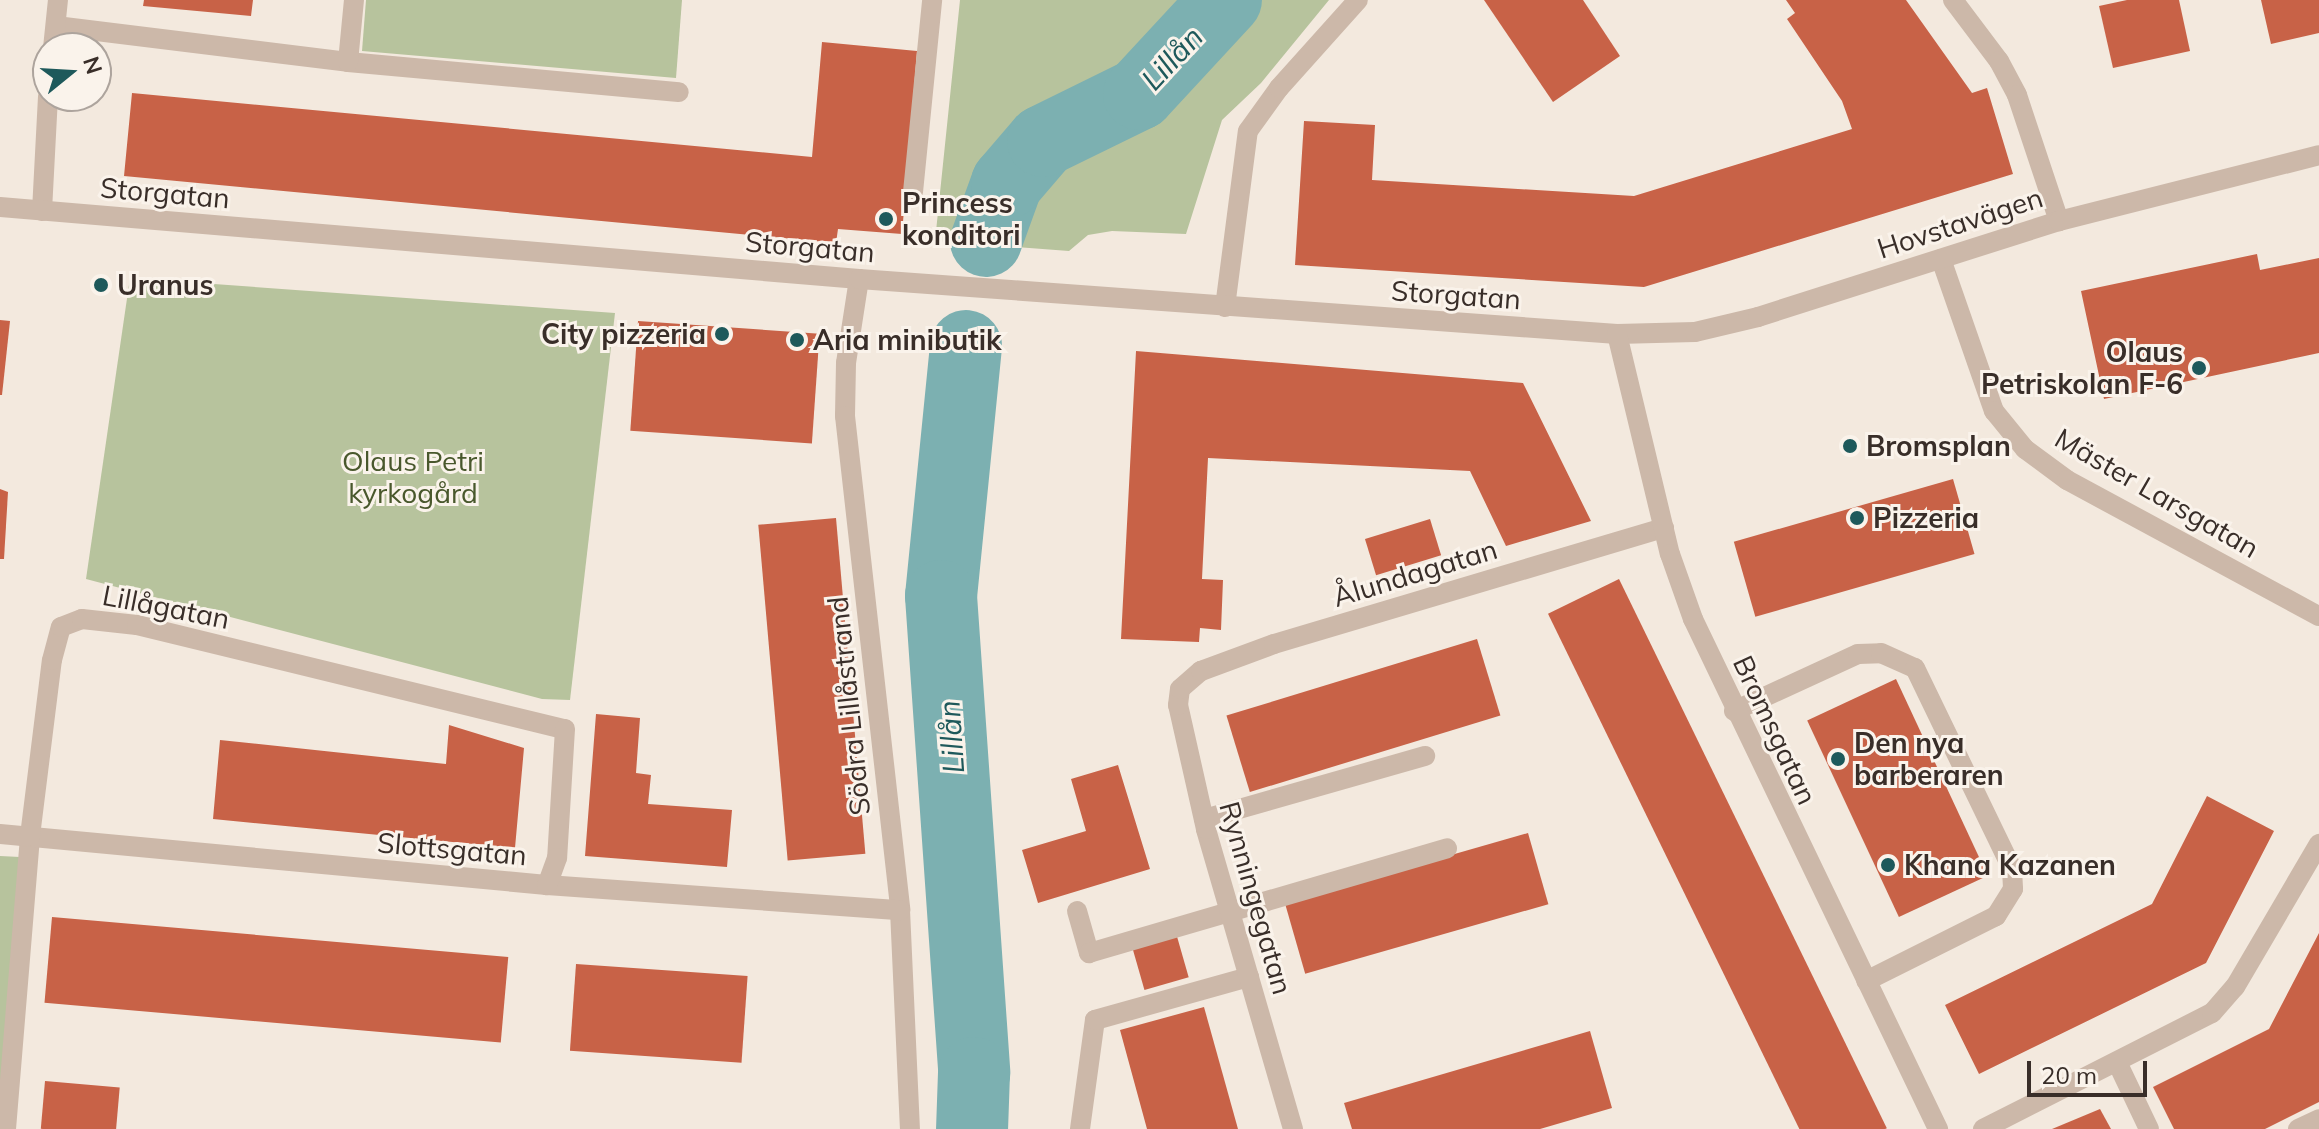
<!DOCTYPE html>
<html>
<head>
<meta charset="utf-8">
<style>
	body { margin:0 }
	#map { position:relative; width:2319px; height:1129px; overflow:hidden; background:#f3e9de; font-family:Mulish,sans-serif }
	div>[style] { position:absolute }
	.green>* { inset:0; background:#b7c39d }
	.river>* { height:72px; margin:-36px; padding:0 36px; transform-origin:36px; border-radius:36px; background:#7cb0b1 }
	.building>* { inset:0; background:#c86247; transform-origin:0 0 }
	.service>* { height:20px; margin:-10px; padding:0 10px; transform-origin:10px; border-radius:10px; background:#ccb8a9 }
	.pedestrian>* { height:20px; margin:-10px; padding:0 10px; transform-origin:10px; border-radius:10px; background:#ccb8a9 }
	.minor>* { height:20px; margin:-10px; padding:0 10px; transform-origin:10px; border-radius:10px; background:#ccb8a9 }
	.tertiary>* { height:20px; margin:-10px; padding:0 10px; transform-origin:10px; border-radius:10px; background:#ccb8a9 }
	.dots>* { width:22px; height:22px; translate:-50% -50%; box-sizing:border-box; border:4px solid #faf3eb; border-radius:50% }
	span { translate:-50% -50%; white-space:nowrap; text-align:center; line-height:1.15; -webkit-text-stroke:6px #faf3eb; paint-order:stroke }
	.street-label { font-size:28px; color:#392e29 }
	.poi-label { font-size:28px; color:#392e29; font-weight:700 }
	.left { translate:0 -50%; text-align:left }
	.right { translate:-100% -50%; text-align:right }
	.park-label { font-size:28px; color:#49582c }
	.water-label { font-size:30px; color:#1e595b; font-style:italic }
	.north { position:absolute; left:32px; top:32px; width:80px; height:80px; box-sizing:border-box; background:#faf3eb; border:2px solid #ada49d; border-radius:50%; rotate:72deg; font-size:22px; font-weight:700; line-height:32px; text-align:center; color:#392e29 }
	.north::after { content:''; display:block; margin:auto; width:28px; height:36px; background:#1e595b; clip-path:polygon(50% 0,100% 100%,50% 72%,0 100%) }
	.scale { position:absolute; left:2027px; top:1061px; width:120px; height:36px; box-sizing:border-box; border:4px solid #392e29; border-top:0; padding-left:10px; font-size:24px; line-height:28px; white-space:nowrap; color:#392e29; -webkit-text-stroke:6px #faf3eb; paint-order:stroke }
</style>
</head>
<body>
<div id="map">
	<div class="green">
		<i style="clip-path:polygon(366px 0,682px 0,676px 78px,362px 51px)"></i>
		<i style="clip-path:polygon(960px 0,1329px 0,1261px 83px,1222px 120px,1186px 234px,1112px 231px,1088px 235px,1069px 251px,935px 241px)"></i>
		<i style="clip-path:polygon(130px 278px,615px 313px,570px 700px,542px 699px,86px 579px)"></i>
		<i style="clip-path:polygon(0 856px,20px 857px,0 1123px)"></i>
	</div>
	<div class="river">
		<i style="left:986px;top:241px;width:62px;rotate:-70.1deg"></i>
		<i style="left:1007px;top:183px;width:55px;rotate:-49.4deg"></i>
		<i style="left:1043px;top:141px;width:107px;rotate:-26.1deg"></i>
		<i style="left:1139px;top:94px;width:128px;rotate:-47.2deg"></i>
		<i style="left:966px;top:346px;width:251px;rotate:95.7deg"></i>
		<i style="left:941px;top:596px;width:478px;rotate:86deg"></i>
		<i style="left:974px;top:1073px;width:56px;rotate:92deg"></i>
	</div>
	<div class="building">
		<i style="clip-path:polygon(144px 0,253px 0,251px 16px,143px 6px)"></i>
		<i style="clip-path:polygon(1484px 0,1583px 0,1620px 56px,1553px 102px)"></i>
		<i style="clip-path:polygon(1786px 0,1906px 0,1972px 93px,1987px 88px,2013px 174px,1644px 287px,1295px 265px,1304px 121px,1375px 125px,1372px 180px,1634px 196px,1852px 129px,1842px 101px,1787px 19px,1795px 13px)"></i>
		<i style="clip-path:polygon(2127px 0,2179px 0,2190px 51px,2113px 68px,2099px 6px)"></i>
		<i style="clip-path:polygon(2261px 0,2319px 0,2319px 33px,2271px 44px)"></i>
		<i style="clip-path:polygon(822px 42px,917px 51px,902px 234px,838px 229px,836px 243px,124px 176px,132px 93px,812px 157px)"></i>
		<i style="clip-path:polygon(2257px 254px,2260px 270px,2319px 258px,2319px 353px,2104px 399px,2081px 291px)"></i>
		<i style="clip-path:polygon(0 320px,10px 321px,2px 395px,0 395px)"></i>
		<i style="left:638px;top:321px;width:182px;height:110px;rotate:4deg"></i>
		<i style="clip-path:polygon(1136px 351px,1523px 383px,1591px 521px,1506px 546px,1470px 471px,1208px 458px,1202px 579px,1223px 580px,1221px 630px,1200px 628px,1199px 642px,1121px 639px)"></i>
		<i style="left:1953px;top:479px;width:78px;height:228px;rotate:74deg"></i>
		<i style="clip-path:polygon(0 489px,8px 492px,4px 559px,0 559px)"></i>
		<i style="left:836px;top:518px;width:337px;height:78px;rotate:85deg"></i>
		<i style="left:1430px;top:519px;width:38px;height:68px;rotate:73deg"></i>
		<i style="left:1619px;top:579px;width:611px;height:79px;rotate:64deg"></i>
		<i style="left:1477px;top:639px;width:80px;height:262px;rotate:73deg"></i>
		<i style="left:1896px;top:679px;width:217px;height:98px;rotate:65deg"></i>
		<i style="clip-path:polygon(596px 714px,640px 718px,636px 773px,651px 775px,648px 804px,732px 810px,727px 867px,585px 856px)"></i>
		<i style="clip-path:polygon(449px 725px,524px 748px,515px 848px,213px 819px,220px 740px,446px 764px)"></i>
		<i style="clip-path:polygon(1118px 765px,1150px 869px,1038px 903px,1022px 850px,1086px 831px,1071px 779px)"></i>
		<i style="clip-path:polygon(2207px 796px,2274px 831px,2206px 963px,1979px 1074px,1945px 1005px,2152px 904px)"></i>
		<i style="left:1528px;top:833px;width:74px;height:253px;rotate:74deg"></i>
		<i style="left:52px;top:917px;width:458px;height:86px;rotate:5deg"></i>
		<i style="left:1176px;top:933px;width:46px;height:46px;rotate:74deg"></i>
		<i style="clip-path:polygon(2319px 933px,2319px 1102px,2265px 1129px,2174px 1129px,2153px 1087px,2269px 1029px)"></i>
		<i style="left:576px;top:964px;width:172px;height:87px;rotate:4deg"></i>
		<i style="clip-path:polygon(1204px 1007px,1238px 1129px,1147px 1129px,1120px 1030px)"></i>
		<i style="clip-path:polygon(1590px 1031px,1612px 1108px,1540px 1129px,1352px 1129px,1344px 1103px)"></i>
		<i style="left:45px;top:1081px;width:75px;height:48px;rotate:5deg"></i>
		<i style="clip-path:polygon(2100px 1109px,2111px 1129px,2052px 1129px)"></i>
	</div>
	<div class="service">
		<i style="left:56px;top:26px;width:294px;rotate:7deg"></i>
		<i style="left:348px;top:62px;width:332px;rotate:5.2deg"></i>
		<i style="left:348px;top:62px;width:62px;rotate:-84.5deg"></i>
		<i style="left:1734px;top:711px;width:136px;rotate:-24.7deg"></i>
		<i style="left:1858px;top:654px;width:23px;rotate:-2deg"></i>
		<i style="left:1881px;top:653px;width:37px;rotate:24deg"></i>
		<i style="left:1915px;top:668px;width:223px;rotate:64.2deg"></i>
		<i style="left:2012px;top:869px;width:20px;rotate:87deg"></i>
		<i style="left:2013px;top:889px;width:32px;rotate:122deg"></i>
		<i style="left:1996px;top:916px;width:145px;rotate:153.4deg"></i>
		<i style="left:1204px;top:819px;width:230px;rotate:-15.9deg"></i>
		<i style="left:1077px;top:911px;width:44px;rotate:74.1deg"></i>
		<i style="left:1089px;top:953px;width:373px;rotate:-16.3deg"></i>
		<i style="left:2117px;top:1062px;width:74px;rotate:64.5deg"></i>
		<i style="left:1080px;top:1129px;width:110px;rotate:-82.2deg"></i>
		<i style="left:1095px;top:1020px;width:160px;rotate:-15.6deg"></i>
		<i style="left:2298px;top:1129px;width:23px;rotate:-25deg"></i>
	</div>
	<div class="pedestrian">
		<i style="left:6px;top:1129px;width:294px;rotate:-85.3deg"></i>
	</div>
	<div class="minor">
		<i style="left:1953px;top:0;width:76px;rotate:53deg"></i>
		<i style="left:1999px;top:61px;width:38px;rotate:62deg"></i>
		<i style="left:2017px;top:95px;width:133px;rotate:71.6deg"></i>
		<i style="left:53px;top:48px;width:48px;rotate:-84.1deg"></i>
		<i style="left:913px;top:192px;width:193px;rotate:-84.3deg"></i>
		<i style="left:42px;top:211px;width:115px;rotate:-87deg"></i>
		<i style="left:1941px;top:259px;width:161px;rotate:70.8deg"></i>
		<i style="left:1994px;top:411px;width:49px;rotate:50.8deg"></i>
		<i style="left:2025px;top:449px;width:52px;rotate:36.4deg"></i>
		<i style="left:2067px;top:480px;width:286px;rotate:28.4deg"></i>
		<i style="left:859px;top:279px;width:85px;rotate:98.8deg"></i>
		<i style="left:846px;top:363px;width:53px;rotate:91.1deg"></i>
		<i style="left:845px;top:416px;width:497px;rotate:83.6deg"></i>
		<i style="left:900px;top:910px;width:219px;rotate:87.4deg"></i>
		<i style="left:1225px;top:307px;width:177px;rotate:-82.6deg"></i>
		<i style="left:1248px;top:131px;width:53px;rotate:-54.2deg"></i>
		<i style="left:1279px;top:88px;width:118px;rotate:-48.1deg"></i>
		<i style="left:0;top:834px;width:549px;rotate:5.33deg"></i>
		<i style="left:547px;top:885px;width:354px;rotate:4.1deg"></i>
		<i style="left:30px;top:836px;width:177px;rotate:-82.9deg"></i>
		<i style="left:52px;top:660px;width:34px;rotate:-75deg"></i>
		<i style="left:61px;top:627px;width:22px;rotate:-21deg"></i>
		<i style="left:82px;top:619px;width:55px;rotate:6.2deg"></i>
		<i style="left:137px;top:625px;width:440px;rotate:13.7deg"></i>
		<i style="left:565px;top:729px;width:129px;rotate:93.5deg"></i>
		<i style="left:557px;top:858px;width:29px;rotate:110deg"></i>
		<i style="left:1293px;top:1129px;width:312px;rotate:-106.2deg"></i>
		<i style="left:1206px;top:829px;width:127px;rotate:-102.7deg"></i>
		<i style="left:1178px;top:705px;width:16px;rotate:-83deg"></i>
		<i style="left:1180px;top:689px;width:28px;rotate:-41deg"></i>
		<i style="left:1201px;top:671px;width:78px;rotate:-20.3deg"></i>
		<i style="left:1274px;top:644px;width:407px;rotate:-16.6deg"></i>
		<i style="left:1983px;top:1129px;width:257px;rotate:-26.9deg"></i>
		<i style="left:2212px;top:1013px;width:35px;rotate:-49deg"></i>
		<i style="left:2235px;top:987px;width:166px;rotate:-59.6deg"></i>
	</div>
	<div class="tertiary">
		<i style="left:0;top:207px;width:862px;rotate:4.79deg"></i>
		<i style="left:859px;top:279px;width:760px;rotate:4.15deg"></i>
		<i style="left:1617px;top:334px;width:78px;rotate:-1.5deg"></i>
		<i style="left:1695px;top:332px;width:65px;rotate:-13.4deg"></i>
		<i style="left:1758px;top:317px;width:316px;rotate:-17.7deg"></i>
		<i style="left:2059px;top:221px;width:268px;rotate:-14.2deg"></i>
		<i style="left:1617px;top:334px;width:226px;rotate:76.5deg"></i>
		<i style="left:1670px;top:554px;width:69px;rotate:70.5deg"></i>
		<i style="left:1693px;top:619px;width:566px;rotate:64.34deg"></i>
	</div>
	<div class="dots">
		<i style="left:886px;top:219px;background:#1e595b"></i>
		<i style="left:101px;top:285px;background:#1e595b"></i>
		<i style="left:722px;top:334px;background:#1e595b"></i>
		<i style="left:797px;top:340px;background:#1e595b"></i>
		<i style="left:2199px;top:368px;background:#1e595b"></i>
		<i style="left:1850px;top:446px;background:#1e595b"></i>
		<i style="left:1857px;top:518px;background:#1e595b"></i>
		<i style="left:1838px;top:759px;background:#1e595b"></i>
		<i style="left:1888px;top:865px;background:#1e595b"></i>
	</div>
	<div class="street-label">
		<span style="left:165px;top:193px;rotate:5deg">Storgatan</span>
		<span style="left:1960px;top:223px;rotate:-18deg">Hovstavägen</span>
		<span style="left:810px;top:247px;rotate:5deg">Storgatan</span>
		<span style="left:1456px;top:295px;rotate:4deg">Storgatan</span>
		<span style="left:2157px;top:493px;rotate:30deg">Mäster Larsgatan</span>
		<span style="left:1415px;top:573px;rotate:-17deg">Ålundagatan</span>
		<span style="left:166px;top:607px;rotate:11deg">Lillågatan</span>
		<span style="left:849px;top:706px;rotate:-96deg">Södra Lillåstrand</span>
		<span style="left:1775px;top:730px;rotate:65deg">Bromsgatan</span>
		<span style="left:452px;top:849px;rotate:5deg">Slottsgatan</span>
		<span style="left:1256px;top:898px;rotate:74deg">Rynningegatan</span>
	</div>
	<div class="poi-label">
		<span class="left" style="left:902px;top:219px">Princess<br>konditori</span>
		<span class="left" style="left:117px;top:285px">Uranus</span>
		<span class="right" style="left:706px;top:334px">City pizzeria</span>
		<span class="left" style="left:813px;top:340px">Aria minibutik</span>
		<span class="right" style="left:2183px;top:368px">Olaus<br>Petriskolan F-6</span>
		<span class="left" style="left:1866px;top:446px">Bromsplan</span>
		<span class="left" style="left:1873px;top:518px">Pizzeria</span>
		<span class="left" style="left:1854px;top:759px">Den nya<br>barberaren</span>
		<span class="left" style="left:1904px;top:865px">Khana Kazanen</span>
	</div>
	<div class="park-label">
		<span style="left:413px;top:477px">Olaus Petri<br>kyrkogård</span>
	</div>
	<div class="water-label">
		<span style="left:1172px;top:58px;rotate:-47deg">Lillån</span>
		<span style="left:951px;top:737px;rotate:-94deg">Lillån</span>
	</div>
	<div class="north">N</div>
	<div class="scale">20 m</div>
</div>
</body>
</html>
